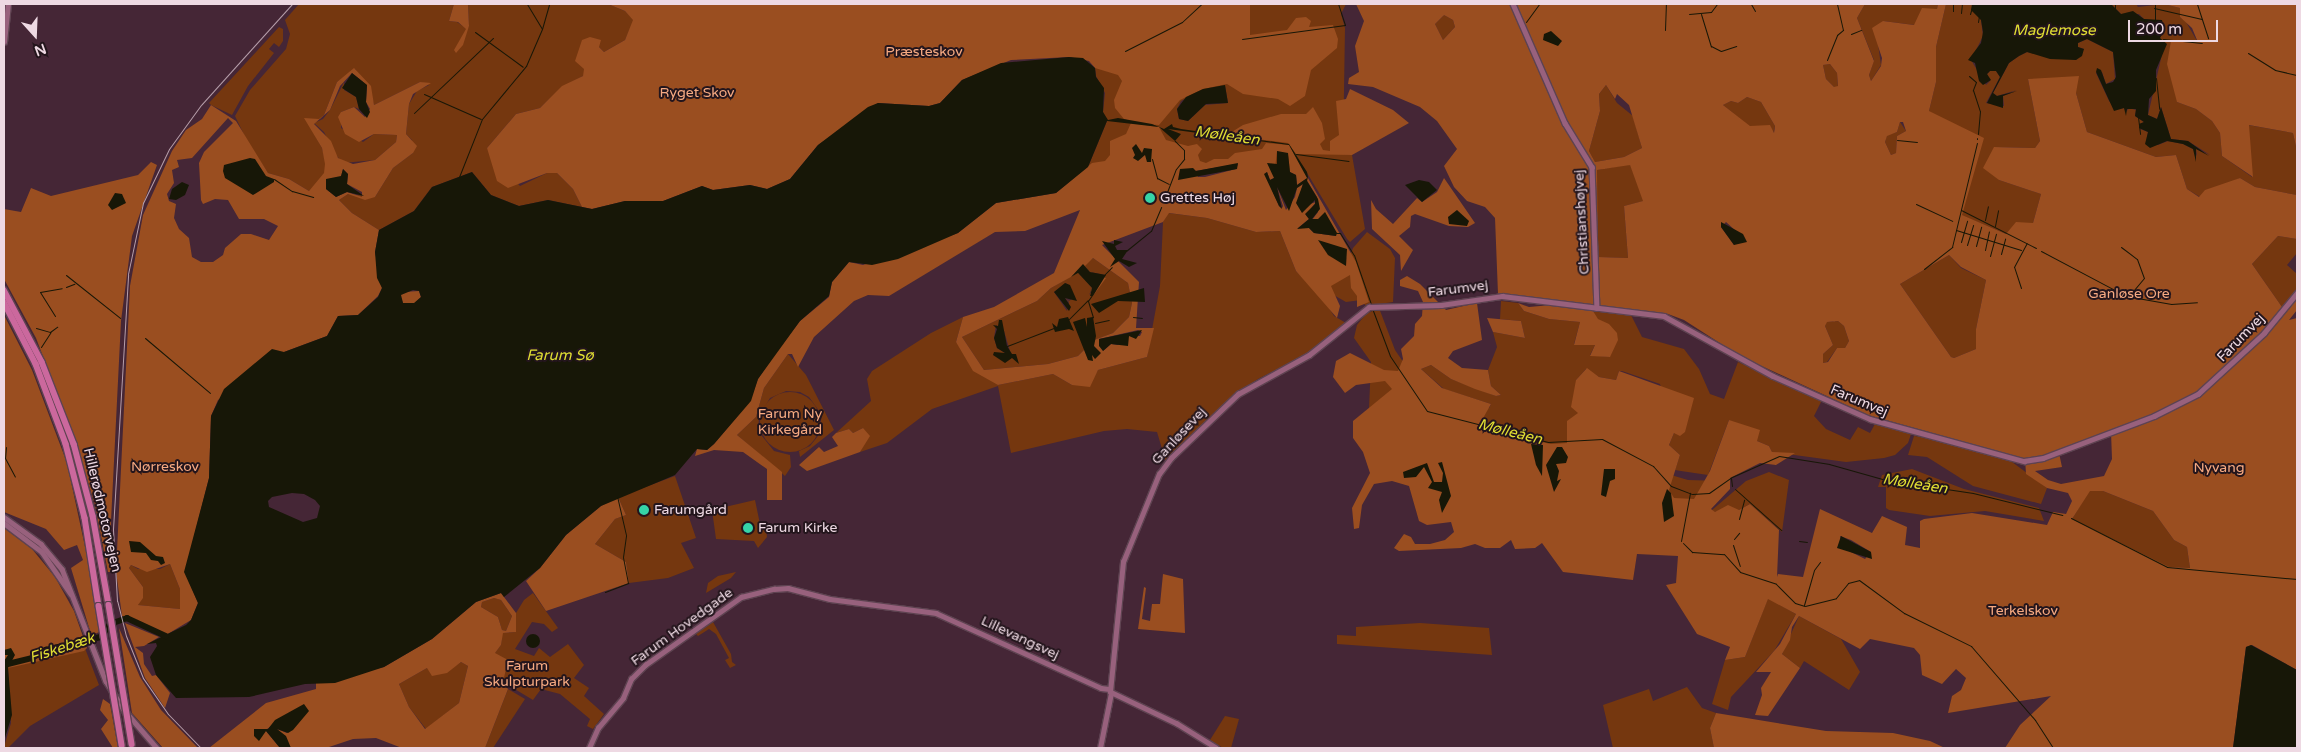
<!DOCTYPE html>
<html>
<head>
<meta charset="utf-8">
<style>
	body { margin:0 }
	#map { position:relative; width:2301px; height:752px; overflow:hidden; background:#452636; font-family:"Varela Round",sans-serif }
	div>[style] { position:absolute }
	.green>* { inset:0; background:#75370f }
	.round { border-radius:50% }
	.forest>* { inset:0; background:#9a4e20 }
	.water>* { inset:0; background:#171707 }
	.stream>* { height:1px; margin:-0.5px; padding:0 0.5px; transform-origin:0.5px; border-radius:0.5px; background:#171707 }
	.river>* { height:5.5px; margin:-2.75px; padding:0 2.75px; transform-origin:2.75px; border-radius:2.75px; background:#171707 }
	.roads { filter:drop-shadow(1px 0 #5e4351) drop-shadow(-1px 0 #5e4351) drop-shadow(0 1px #5e4351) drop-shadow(0 -1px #5e4351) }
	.secondary>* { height:4.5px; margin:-2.25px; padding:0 2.25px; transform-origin:2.25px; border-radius:2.25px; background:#98617d }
	.highway>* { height:5.5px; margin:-2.75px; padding:0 2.75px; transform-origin:2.75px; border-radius:2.75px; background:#cb689d }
	.tram>* { height:1px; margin:-0.5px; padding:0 0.5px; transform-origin:0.5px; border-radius:0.5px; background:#b79fab }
	.bridges { filter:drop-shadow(1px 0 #5e4351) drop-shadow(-1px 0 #5e4351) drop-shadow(0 1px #5e4351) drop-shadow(0 -1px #5e4351) }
	.highway-bridge>* { height:5.5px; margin:-2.75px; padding:0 2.75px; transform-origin:2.75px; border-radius:2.75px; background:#cb689d }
	.dots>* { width:14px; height:14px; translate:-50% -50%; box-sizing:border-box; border:2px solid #23151c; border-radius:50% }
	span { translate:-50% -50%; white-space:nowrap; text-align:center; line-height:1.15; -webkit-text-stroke:4px #23151c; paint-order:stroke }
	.park-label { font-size:14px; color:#f7aa82 }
	.poi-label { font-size:14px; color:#eed9e3 }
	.left { translate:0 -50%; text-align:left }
	.street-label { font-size:14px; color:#eed9e3 }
	.water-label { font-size:15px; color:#e0dd33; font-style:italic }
	.frame { position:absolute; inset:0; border:5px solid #eed9e3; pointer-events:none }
	.north { position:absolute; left:10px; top:10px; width:50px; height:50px; -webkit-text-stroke:4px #23151c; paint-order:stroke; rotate:160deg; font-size:14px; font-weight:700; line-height:20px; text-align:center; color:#eed9e3 }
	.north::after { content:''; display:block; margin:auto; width:18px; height:22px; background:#eed9e3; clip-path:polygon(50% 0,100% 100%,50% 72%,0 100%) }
	.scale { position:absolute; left:2128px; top:20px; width:90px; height:22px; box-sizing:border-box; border:2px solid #eed9e3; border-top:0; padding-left:6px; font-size:15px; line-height:18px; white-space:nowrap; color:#eed9e3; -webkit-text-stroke:4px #23151c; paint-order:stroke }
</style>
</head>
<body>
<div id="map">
	<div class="green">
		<i style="clip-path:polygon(299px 4px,454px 4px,449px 21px,457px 22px,467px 29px,454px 50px,469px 26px,468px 4px,608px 4px,625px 11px,634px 20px,625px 40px,604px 52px,599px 47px,583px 76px,562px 87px,540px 108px,516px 114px,487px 148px,520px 186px,547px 173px,557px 173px,573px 189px,582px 207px,548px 200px,519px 206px,491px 195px,472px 172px,432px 187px,414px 211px,379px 230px,352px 213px,339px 200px,348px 194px,375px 197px,393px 168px,413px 153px,412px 140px,406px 134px,409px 104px,417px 91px,429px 85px,420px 82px,374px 105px,371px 94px,355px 69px,337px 82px,324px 115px,320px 119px,306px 119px,322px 148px,326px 164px,325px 173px,313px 188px,309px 191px,289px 179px,268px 173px,248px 143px,235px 116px,250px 90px,286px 49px,290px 34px,285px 20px)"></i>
		<i style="clip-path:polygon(evenodd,1111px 4px,1346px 4px,1341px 14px,1345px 28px,1343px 154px,1352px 155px,1365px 229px,1350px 242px,1347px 239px,1304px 168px,1307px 178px,1248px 157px,1207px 163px,1088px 167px,1107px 121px,1103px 112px,1105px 93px,1096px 76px,1095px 68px,1111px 4px,1225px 86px,1228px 103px,1205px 105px,1188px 121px,1179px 119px,1177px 109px,1181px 101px,1198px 92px,1225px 86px)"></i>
		<i style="clip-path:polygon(1865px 4px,1938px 4px,1937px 9px,1915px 25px,1883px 21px,1878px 44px,1881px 65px,1871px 81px,1869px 75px,1874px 60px,1857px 18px)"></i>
		<i style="clip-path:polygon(1946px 4px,1972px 4px,1981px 20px,1983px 36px,1971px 60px,1986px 85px,1990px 81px,1987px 74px,1990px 71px,1996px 71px,2000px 77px,1986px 103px,2004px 106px,2003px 96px,2017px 90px,1997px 96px,1993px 93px,2009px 63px,2019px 56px,2027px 52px,2076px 60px,2084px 49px,2078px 47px,2078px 43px,2087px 39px,2113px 52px,2115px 79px,2106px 84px,2102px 72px,2096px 73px,2109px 101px,2117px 109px,2124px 108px,2126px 112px,2129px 108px,2136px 110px,2135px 116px,2144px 122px,2140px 124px,2140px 129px,2148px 132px,2147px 139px,2158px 145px,2168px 141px,2183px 144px,2193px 149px,2197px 156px,2196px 149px,2210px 155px,2188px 141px,2171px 139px,2161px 107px,2157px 119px,2148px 115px,2163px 50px,2160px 38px,2163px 22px,2144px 19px,2139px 14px,2121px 14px,2111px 4px,2136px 4px,2138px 7px,2164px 4px,2180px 8px,2180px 17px,2195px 29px,2186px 22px,2197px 41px,2177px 102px,2196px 109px,2212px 121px,2220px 133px,2222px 156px,2252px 177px,2248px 125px,2293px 133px,2297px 151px,2297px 195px,2255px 187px,2240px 178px,2200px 197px,2187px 189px,2176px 155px,2156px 157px,2087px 132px,2076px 93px,2028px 79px,2040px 141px,2035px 148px,1994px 147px,1999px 180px,2041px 194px,2033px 223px,2006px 234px,1961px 215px,1929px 111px,1936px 82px,1936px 47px)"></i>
		<i style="clip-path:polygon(1444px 15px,1453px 20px,1455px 27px,1443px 40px,1435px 24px)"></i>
		<i style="clip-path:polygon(279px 27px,283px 29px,283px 41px,279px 47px,274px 43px,269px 49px,274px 53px,248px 86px,232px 115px,211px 105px,209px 103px)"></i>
		<i style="clip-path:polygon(1830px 64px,1837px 73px,1838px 87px,1834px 87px,1826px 79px,1823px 65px)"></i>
		<i style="clip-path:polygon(344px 82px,344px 90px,356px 97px,359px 109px,354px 107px,341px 112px,341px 128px,363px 142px,374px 134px,397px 135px,396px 142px,375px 160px,343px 163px,335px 154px,324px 132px,314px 123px,323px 119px,330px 110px)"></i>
		<i style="clip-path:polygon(1606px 85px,1617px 103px,1633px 116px,1642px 148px,1624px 157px,1595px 162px,1589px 151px,1600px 111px,1599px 94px)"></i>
		<i style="clip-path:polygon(1747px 97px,1761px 102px,1775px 126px,1773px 134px,1750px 127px,1723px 105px,1731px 101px,1738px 103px)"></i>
		<i style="clip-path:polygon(1900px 122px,1906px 131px,1897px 136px,1896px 153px,1891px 155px,1885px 142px,1887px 135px,1897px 132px)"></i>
		<i style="clip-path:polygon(1630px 164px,1644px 201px,1624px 206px,1628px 258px,1597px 257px,1597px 170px)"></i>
		<i style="clip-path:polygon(1168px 213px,1207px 218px,1256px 232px,1280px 231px,1296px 271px,1324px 300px,1334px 316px,1346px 323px,1307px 354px,1258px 379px,1232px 396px,1166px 462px,1157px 432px,1127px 429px,1104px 431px,1011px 453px,998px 386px,932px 409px,887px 443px,860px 452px,864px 442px,863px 428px,853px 433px,849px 429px,836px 433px,871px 401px,867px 379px,872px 371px,931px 333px,963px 317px,956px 342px,998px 385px,1053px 374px,1072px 385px,1092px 380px,1098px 370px,1147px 357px,1160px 286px,1163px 222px)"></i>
		<i style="clip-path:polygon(1367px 232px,1390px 249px,1395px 258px,1393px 302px,1366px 306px,1361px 300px,1346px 302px,1316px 285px,1333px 264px,1346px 268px,1353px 248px)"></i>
		<i style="clip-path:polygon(2278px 236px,2297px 239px,2297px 253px,2287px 265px,2297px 274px,2297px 289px,2282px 307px,2252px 264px)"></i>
		<i style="clip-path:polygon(1949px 255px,1961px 268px,1986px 280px,1976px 329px,1976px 349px,1954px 358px,1951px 357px,1900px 284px)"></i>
		<i style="clip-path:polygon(evenodd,1093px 258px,1128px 283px,1132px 303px,1129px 317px,1113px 333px,1094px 340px,1078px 356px,1048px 364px,984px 370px,962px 337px,1037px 301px,1051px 288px,1078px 272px,1092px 288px,1089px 295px,1105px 275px,1090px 272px,1084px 265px,1093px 258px,1066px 283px,1075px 297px,1069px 301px,1065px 298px,1069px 302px,1067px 311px,1054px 292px,1066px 283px,1093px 258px,996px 325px,1004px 331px,1012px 358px,996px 354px,1005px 353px,997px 348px,994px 338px,996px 325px)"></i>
		<i style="clip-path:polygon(1501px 301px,1518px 303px,1524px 311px,1549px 319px,1580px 322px,1574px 344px,1595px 345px,1590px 355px,1610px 357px,1593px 311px,1631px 315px,1642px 337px,1684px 349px,1699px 369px,1710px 394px,1724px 399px,1738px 362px,1822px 400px,1814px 416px,1826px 429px,1850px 440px,1858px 427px,1870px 433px,1875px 424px,1911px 434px,1908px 443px,1895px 455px,1884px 458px,1846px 462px,1772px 452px,1769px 446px,1757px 441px,1729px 420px,1708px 475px,1681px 471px,1675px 470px,1680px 455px,1669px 445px,1674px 433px,1660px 384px,1622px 371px,1619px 371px,1616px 380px,1599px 377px,1586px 369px,1576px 380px,1579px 413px,1572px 419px,1671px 475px,1688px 480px,1723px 481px,1705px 504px,1696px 564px,1369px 409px,1371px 362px,1354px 338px,1357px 325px,1366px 314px,1379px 308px,1395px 350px,1406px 366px,1433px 390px,1489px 408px,1491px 404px,1444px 389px,1421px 369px,1431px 365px,1451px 379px,1496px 396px,1501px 395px,1491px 386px,1488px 370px,1497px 347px,1493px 332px,1525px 338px,1521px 321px,1500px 319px)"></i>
		<i style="clip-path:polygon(1838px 321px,1844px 326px,1849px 341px,1845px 348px,1837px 348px,1827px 362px,1823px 363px,1823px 354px,1833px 345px,1825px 326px,1826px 322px)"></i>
		<i style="clip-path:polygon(788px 354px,806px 375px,834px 430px,800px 457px,799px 451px,810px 446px,818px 436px,822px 415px,809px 397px,800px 392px,786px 391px,770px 398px,759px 417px,758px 431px,774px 451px,790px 455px,791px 467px,785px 476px,737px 435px,756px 417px,764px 388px)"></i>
		<i class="round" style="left:760px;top:392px;width:60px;height:60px"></i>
		<i style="clip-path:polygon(1914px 436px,1940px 439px,2008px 459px,2047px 488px,2041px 504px,1973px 486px,1927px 457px,1908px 455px)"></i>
		<i style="clip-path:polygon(1912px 469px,1964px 489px,2039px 508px,2044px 521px,1985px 511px,1930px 516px,1889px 510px,1886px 508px,1886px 487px,1878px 487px,1882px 475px)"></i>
		<i style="clip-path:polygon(1769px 472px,1789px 480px,1782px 532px,1750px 504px,1739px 510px,1714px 512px,1712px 510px,1746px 481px)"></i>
		<i style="clip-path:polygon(675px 476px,696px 538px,681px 543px,694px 568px,668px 578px,629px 583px,626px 562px,595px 544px,615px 519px,626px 515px,618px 497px)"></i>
		<i style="clip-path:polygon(2089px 491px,2103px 491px,2153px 511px,2174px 540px,2187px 547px,2190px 568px,2163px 567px,2072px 519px)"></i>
		<i style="clip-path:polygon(755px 500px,760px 524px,765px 521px,767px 537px,758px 548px,754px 541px,716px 539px,712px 510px)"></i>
		<i style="clip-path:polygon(170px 564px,180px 589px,180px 609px,138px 605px,143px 587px,129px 568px,131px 565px,138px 569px,160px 569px)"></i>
		<i style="clip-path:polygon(736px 572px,731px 578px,706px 593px,708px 583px,718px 576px)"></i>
		<i style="clip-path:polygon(533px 593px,558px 628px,552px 632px,544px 624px,532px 622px,515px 649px,534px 656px,539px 648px,550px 657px,568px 644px,584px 665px,574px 678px,589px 688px,584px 696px,604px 714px,593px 729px,587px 726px,590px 719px,560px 694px,541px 689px,533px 700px,503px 682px,494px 654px,501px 645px,502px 633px,516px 632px,516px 613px,524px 600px)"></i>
		<i style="clip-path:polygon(494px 598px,501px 600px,512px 616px,506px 631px,502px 630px,498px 617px,481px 607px,482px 602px)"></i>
		<i style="clip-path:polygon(1768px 598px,1796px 614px,1774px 651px,1731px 697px,1728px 710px,1712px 704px,1725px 660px,1745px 657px)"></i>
		<i style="clip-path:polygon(1799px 616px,1841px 639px,1860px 672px,1849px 690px,1804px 661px,1800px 668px,1782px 654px)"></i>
		<i style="clip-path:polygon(713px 622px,731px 654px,732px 662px,736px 665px,730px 668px,725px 660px,729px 658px,716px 634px,709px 629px,698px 636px,696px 634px)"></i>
		<i style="clip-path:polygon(1420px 623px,1489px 628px,1492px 655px,1337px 644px,1337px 635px,1356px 636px,1356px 627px)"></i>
		<i style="clip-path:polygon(83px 643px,99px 685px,30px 726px,8px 748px,4px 747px,11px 723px,8px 668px)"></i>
		<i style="clip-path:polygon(461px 662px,468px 666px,459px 703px,426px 729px,409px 707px,399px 684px,427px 668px,455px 666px)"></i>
		<i style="clip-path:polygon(1687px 687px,1702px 708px,1716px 713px,1710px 728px,1714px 748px,1613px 748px,1603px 705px,1649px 689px,1653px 701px)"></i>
		<i style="clip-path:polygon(508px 689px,525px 699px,493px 748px,485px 748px)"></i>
		<i style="clip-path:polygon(1225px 716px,1239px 719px,1231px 748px,1223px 748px,1210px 740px)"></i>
	</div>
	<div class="forest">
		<i style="clip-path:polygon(454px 4px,468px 4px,469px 26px,463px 45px,456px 53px,454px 50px,466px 29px,458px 22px,449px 21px)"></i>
		<i style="clip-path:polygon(608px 4px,1250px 4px,1250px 35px,1287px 30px,1296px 18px,1306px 17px,1311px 21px,1309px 27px,1333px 25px,1338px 39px,1337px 48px,1311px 70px,1305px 96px,1290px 106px,1278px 99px,1243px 94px,1227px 84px,1203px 89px,1180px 100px,1159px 125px,1140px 124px,1124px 119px,1115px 108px,1114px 100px,1122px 81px,1118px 75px,1095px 68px,1089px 61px,1069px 57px,1011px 60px,962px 80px,940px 103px,929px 106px,878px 103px,818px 145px,790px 179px,767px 189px,750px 185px,713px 190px,702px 186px,663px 201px,625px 201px,592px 209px,582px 207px,573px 189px,557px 173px,547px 173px,508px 188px,497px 181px,487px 148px,516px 114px,540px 108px,562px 86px,583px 76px,584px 69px,575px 61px,582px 40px,590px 37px,601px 40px,599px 47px,604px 52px,625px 40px,633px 20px,625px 11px)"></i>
		<i style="clip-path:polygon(evenodd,1356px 4px,1865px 4px,1857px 18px,1874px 61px,1869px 75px,1871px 81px,1881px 66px,1882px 58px,1872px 28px,1883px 21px,1914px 25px,1922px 8px,1937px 9px,1938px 4px,1946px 4px,1936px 47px,1936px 82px,1929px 111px,1984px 138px,1962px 215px,2006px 234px,2016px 222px,2033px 223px,2041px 194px,1999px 180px,1983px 168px,1994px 147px,2035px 148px,2040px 141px,2028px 79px,2079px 76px,2076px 93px,2087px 132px,2156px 157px,2176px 155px,2187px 189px,2199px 197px,2205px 190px,2240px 178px,2255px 187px,2297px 195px,2297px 239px,2278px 236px,2252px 264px,2282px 307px,2297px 289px,2297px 310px,2289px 320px,2297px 318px,2297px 670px,2252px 645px,2246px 647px,2233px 748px,2005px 748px,2020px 725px,2051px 696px,1948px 713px,1952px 696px,1961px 690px,1966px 678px,1956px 669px,1942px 684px,1922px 675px,1920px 655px,1914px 648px,1870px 639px,1860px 649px,1799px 616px,1792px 627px,1790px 640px,1782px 654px,1800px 668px,1768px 716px,1755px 715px,1762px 695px,1761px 688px,1771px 672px,1756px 672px,1780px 644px,1796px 614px,1768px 599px,1745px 657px,1725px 660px,1730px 647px,1697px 634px,1666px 585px,1676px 583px,1678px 556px,1637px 554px,1633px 580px,1563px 572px,1542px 543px,1535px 548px,1515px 549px,1511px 540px,1500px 548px,1485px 548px,1475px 544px,1461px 548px,1399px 551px,1394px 548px,1404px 534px,1411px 537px,1415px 544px,1430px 544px,1445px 540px,1454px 532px,1451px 522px,1427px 525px,1419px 521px,1409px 486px,1392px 481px,1374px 484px,1362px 505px,1359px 528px,1354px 529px,1352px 508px,1370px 473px,1363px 452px,1353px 438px,1353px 421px,1392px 389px,1385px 381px,1356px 385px,1345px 393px,1333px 377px,1336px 361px,1350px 353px,1384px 370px,1398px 371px,1403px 359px,1401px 349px,1414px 336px,1415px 324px,1422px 316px,1423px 302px,1418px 291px,1400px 286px,1400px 280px,1407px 276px,1420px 284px,1446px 310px,1477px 303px,1482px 340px,1453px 351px,1448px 358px,1462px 368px,1488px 370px,1491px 386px,1501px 395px,1496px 396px,1475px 389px,1451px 379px,1431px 365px,1421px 369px,1442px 388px,1491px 404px,1477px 429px,1551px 444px,1567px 443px,1567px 421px,1578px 413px,1571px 407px,1576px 380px,1587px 368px,1599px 377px,1616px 380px,1619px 371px,1694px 398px,1685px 432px,1680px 436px,1674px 433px,1669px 445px,1680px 455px,1669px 490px,1674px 498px,1694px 499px,1710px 471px,1729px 420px,1760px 430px,1757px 441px,1769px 446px,1772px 452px,1795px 453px,1776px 465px,1760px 463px,1730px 478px,1730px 489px,1711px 509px,1715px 512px,1728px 505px,1739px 510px,1750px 504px,1779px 530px,1777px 577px,1778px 574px,1803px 577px,1820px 509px,1872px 533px,1882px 516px,1907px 527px,1905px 545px,1920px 548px,1920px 521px,1924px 519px,1972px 513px,2047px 525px,2053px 512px,2066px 514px,2072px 501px,2068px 493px,2047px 488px,2026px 474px,2025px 459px,1868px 415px,1740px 356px,1684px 320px,1668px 314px,1498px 294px,1495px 218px,1485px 207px,1467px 201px,1454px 187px,1444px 166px,1457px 149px,1437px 121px,1420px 107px,1373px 87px,1348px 84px,1349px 78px,1359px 72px,1355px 46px,1364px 21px,1356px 4px,1444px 15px,1453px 20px,1455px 27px,1443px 40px,1435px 24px,1444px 15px,1356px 4px,1830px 64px,1837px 73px,1838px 86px,1834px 87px,1826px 79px,1823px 65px,1830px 64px,1356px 4px,1606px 85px,1615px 99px,1617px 94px,1629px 105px,1642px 148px,1624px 157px,1595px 162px,1589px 151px,1600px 111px,1599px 94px,1606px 85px,1356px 4px,1747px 97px,1761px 102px,1775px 126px,1774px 133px,1770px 125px,1750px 126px,1723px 105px,1731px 101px,1738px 103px,1747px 97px,1356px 4px,1900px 122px,1903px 122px,1906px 131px,1897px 136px,1896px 153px,1891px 155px,1885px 142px,1887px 136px,1897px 132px,1900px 122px,1356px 4px,1630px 165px,1643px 201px,1624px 206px,1628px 258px,1598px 257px,1597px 170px,1630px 165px,1356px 4px,1726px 222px,1737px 232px,1734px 245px,1721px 227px,1726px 222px,1356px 4px,1949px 255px,1961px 267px,1986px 280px,1976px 329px,1976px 349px,1954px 358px,1951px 357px,1900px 284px,1949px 255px,1356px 4px,1838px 321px,1844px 326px,1849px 341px,1845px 348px,1837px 348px,1828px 362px,1823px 363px,1823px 354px,1833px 345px,1825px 326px,1827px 322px,1838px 321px,1356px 4px,2111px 432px,2112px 459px,2104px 476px,2061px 484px,2048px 480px,2035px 471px,2062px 467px,2059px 453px,2111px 432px,1356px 4px,2090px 491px,2103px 491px,2153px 511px,2174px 540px,2187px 547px,2190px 568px,2169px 567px,2072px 519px,2090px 491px,1356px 4px,1840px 536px,1851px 540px,1871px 552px,1865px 559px,1843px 548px,1840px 536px)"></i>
		<i style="clip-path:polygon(2164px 4px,2297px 4px,2297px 151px,2293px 133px,2249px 125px,2253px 177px,2222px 156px,2220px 133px,2212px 121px,2196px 109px,2177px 102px,2167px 64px,2171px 41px,2197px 40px,2192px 28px,2180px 17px,2180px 8px)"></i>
		<i style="clip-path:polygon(evenodd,354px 68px,371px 86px,374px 105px,420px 82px,431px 83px,413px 94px,409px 104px,406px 134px,417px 146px,413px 153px,393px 168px,375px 197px,365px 200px,348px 194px,339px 200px,352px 213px,379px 230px,375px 252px,382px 288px,378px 296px,358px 315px,338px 316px,327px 336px,284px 352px,218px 400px,211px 416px,209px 478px,185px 572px,198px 603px,191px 620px,166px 635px,122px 616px,116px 571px,130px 286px,143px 215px,172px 151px,186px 130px,202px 119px,211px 105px,236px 121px,268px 173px,289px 179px,309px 191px,324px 173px,325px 164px,322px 148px,304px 118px,319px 119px,324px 115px,337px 82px,354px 68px,352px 73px,367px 85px,366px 102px,370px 109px,365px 117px,354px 107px,341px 112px,338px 117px,345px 134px,359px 142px,374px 134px,397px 135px,396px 142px,375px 160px,353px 164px,338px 158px,331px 141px,314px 124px,330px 110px,340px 86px,352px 73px,354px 68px,228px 118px,233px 123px,204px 152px,199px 163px,201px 200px,203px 204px,215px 199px,228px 200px,239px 219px,264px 219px,278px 226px,269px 240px,251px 234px,241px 234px,225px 248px,223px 255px,213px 262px,201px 262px,192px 257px,189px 238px,179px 229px,174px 218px,176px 204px,169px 201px,167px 194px,174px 183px,172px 170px,179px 167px,177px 160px,192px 158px,228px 118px,354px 68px,343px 169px,348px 174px,347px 184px,362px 192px,362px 197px,347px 192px,336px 197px,326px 189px,326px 180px,341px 177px,343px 169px,354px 68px,170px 564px,180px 589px,180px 609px,138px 605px,143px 598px,143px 587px,129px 568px,131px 565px,147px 572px,170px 564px)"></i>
		<i style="clip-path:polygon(1350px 89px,1393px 110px,1409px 123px,1352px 155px,1296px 154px,1288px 143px,1227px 135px,1243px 125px,1281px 114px,1306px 114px,1313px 107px,1322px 123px,1325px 139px,1320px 144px,1323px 150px,1330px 151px,1330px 141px,1339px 135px,1336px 101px,1346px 99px)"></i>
		<i style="clip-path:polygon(evenodd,1131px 123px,1159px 127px,1166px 140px,1188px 146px,1197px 144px,1202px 149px,1198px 155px,1200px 161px,1206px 163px,1214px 159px,1228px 159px,1235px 153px,1262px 149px,1266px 143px,1289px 145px,1356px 262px,1369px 302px,1357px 307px,1357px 296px,1351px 288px,1350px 275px,1331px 286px,1340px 306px,1337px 318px,1296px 271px,1280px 231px,1256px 232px,1207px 218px,1169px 213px,1163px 222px,1102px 245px,1139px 282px,1136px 328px,1154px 328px,1147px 357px,1098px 370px,1090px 387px,1072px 385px,1053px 374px,998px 385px,973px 371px,956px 342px,963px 317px,994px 307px,1054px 273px,1080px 210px,1025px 231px,995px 232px,889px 296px,868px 295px,854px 301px,814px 337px,798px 367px,792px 354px,788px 354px,764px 388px,756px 417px,737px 435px,782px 472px,782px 500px,767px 500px,767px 469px,743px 452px,714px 450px,695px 456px,697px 449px,707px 450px,714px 444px,750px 401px,758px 379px,775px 354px,800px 321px,829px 297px,832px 282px,849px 262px,863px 265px,958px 233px,996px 203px,1056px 193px,1092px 163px,1105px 161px,1110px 155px,1110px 141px,1126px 134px,1131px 123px,1277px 151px,1288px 155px,1290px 172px,1296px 175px,1297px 185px,1306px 179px,1317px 197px,1318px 212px,1312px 220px,1331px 224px,1336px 236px,1314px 233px,1309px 228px,1298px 228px,1309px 219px,1306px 215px,1316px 202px,1307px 205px,1300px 194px,1303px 184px,1297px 188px,1295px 197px,1286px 210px,1277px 187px,1283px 206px,1282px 208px,1279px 206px,1265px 174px,1267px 172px,1270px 180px,1274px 178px,1277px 151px,1131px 123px,1238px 164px,1236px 169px,1205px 177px,1198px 177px,1193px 168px,1195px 171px,1238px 164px,1131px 123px,1093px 258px,1128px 283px,1132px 303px,1129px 317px,1113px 333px,1094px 340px,1078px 356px,1048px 364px,984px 370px,962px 337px,1037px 301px,1051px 288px,1078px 273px,1092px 288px,1090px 296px,1093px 296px,1106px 278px,1090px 272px,1085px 266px,1093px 258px,1131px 123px,1138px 330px,1142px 332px,1140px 336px,1129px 336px,1118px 345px,1111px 344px,1103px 351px,1099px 339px,1138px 330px)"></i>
		<i style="clip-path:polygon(151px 162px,157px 165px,132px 236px,121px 321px,111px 521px,111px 572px,108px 572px,95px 505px,76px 443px,36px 338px,4px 279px,4px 209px,21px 212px,31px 188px,51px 196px,138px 175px)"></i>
		<i style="clip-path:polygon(1444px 178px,1475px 223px,1468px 227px,1449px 226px,1415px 214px,1411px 216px,1410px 227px,1399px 236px,1413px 250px,1401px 271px,1400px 255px,1372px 229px,1371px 200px,1376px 209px,1393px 224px,1417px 198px,1422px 202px,1437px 192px)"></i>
		<i style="clip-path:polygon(419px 291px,421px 297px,415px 303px,403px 303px,400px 295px,403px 292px)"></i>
		<i style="clip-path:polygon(1518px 303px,1529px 307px,1551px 305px,1593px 311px,1598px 319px,1609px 324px,1617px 333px,1618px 340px,1610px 357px,1590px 356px,1595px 345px,1574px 345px,1580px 322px,1549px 319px,1524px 311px)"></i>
		<i style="clip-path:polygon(4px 315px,32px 370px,67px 463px,87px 556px,99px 632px,95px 634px,91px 634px,71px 568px,83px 560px,77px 545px,64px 550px,46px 529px,4px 512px)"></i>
		<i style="clip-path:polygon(1487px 318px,1521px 321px,1525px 338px,1493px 332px)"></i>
		<i style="clip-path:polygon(863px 428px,870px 436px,860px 452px,807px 471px,799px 465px,819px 447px,824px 452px,838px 446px,832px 437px,836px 433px,849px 429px,853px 433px)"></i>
		<i style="clip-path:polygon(618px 497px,626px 515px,615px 519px,595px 544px,626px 562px,629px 583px,546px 611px,526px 581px,540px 568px,566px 535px,601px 506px)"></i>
		<i style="clip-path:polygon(4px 528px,32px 549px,55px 577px,74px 611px,87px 648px,84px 651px,8px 668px,4px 661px)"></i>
		<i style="clip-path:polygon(1163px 574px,1183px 579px,1185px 633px,1138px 629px,1144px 587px,1146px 588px,1142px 619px,1150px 621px,1152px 604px,1160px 604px)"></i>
		<i style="clip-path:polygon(evenodd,501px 593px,516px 613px,516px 632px,503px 633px,501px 645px,495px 653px,508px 660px,503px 682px,508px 689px,485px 748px,402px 748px,376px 738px,353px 739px,326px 748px,291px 748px,277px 729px,287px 733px,289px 714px,267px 729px,254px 729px,266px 731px,280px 748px,209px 748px,266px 703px,316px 689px,316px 683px,384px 667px,432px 639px,476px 602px,501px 593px,494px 598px,501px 600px,512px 616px,506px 631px,502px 630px,498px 617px,481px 607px,482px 602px,494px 598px,501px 593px,461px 662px,468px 666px,459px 703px,425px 729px,409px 707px,399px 684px,427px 668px,432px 676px,447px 673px,461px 662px)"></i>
		<i style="clip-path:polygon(125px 623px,159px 637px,144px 646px,135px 647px,143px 653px,144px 664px,152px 676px,156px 675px,170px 693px,165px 708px,145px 678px)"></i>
		<i style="clip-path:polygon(119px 628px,140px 677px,161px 710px,198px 748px,163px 748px,132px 713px)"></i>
		<i style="clip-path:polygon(103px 699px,110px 704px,118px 748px,113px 748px,101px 729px,108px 720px,100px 710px)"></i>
		<i style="clip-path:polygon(1716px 713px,1826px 731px,1893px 733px,1930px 741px,1945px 748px,1714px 748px,1710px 728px)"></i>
	</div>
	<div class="water">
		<i style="clip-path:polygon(1972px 4px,2111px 4px,2121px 14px,2133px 11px,2144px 19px,2162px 20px,2164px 31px,2160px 38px,2167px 44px,2156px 70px,2156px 91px,2149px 99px,2148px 115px,2157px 119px,2161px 107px,2171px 139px,2188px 141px,2209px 156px,2196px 149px,2196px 162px,2193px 149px,2183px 144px,2167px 141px,2150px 148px,2145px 144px,2148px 132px,2139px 128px,2139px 124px,2144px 122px,2135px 116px,2136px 109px,2127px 109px,2126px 116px,2124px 108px,2114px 111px,2096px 72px,2097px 68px,2101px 70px,2106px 84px,2113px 82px,2116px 77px,2113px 52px,2087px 39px,2078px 43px,2078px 47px,2084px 49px,2082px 56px,2076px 60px,2050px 59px,2027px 52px,2019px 56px,2009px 63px,1993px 93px,1997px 96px,2017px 91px,2003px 96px,2003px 108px,1987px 103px,2000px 77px,1996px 71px,1990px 71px,1987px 74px,1991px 80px,1983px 85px,1979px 81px,1975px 63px,1968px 60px,1981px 43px,1983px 32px,1981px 20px,1971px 10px)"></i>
		<i style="clip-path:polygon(1551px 31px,1562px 41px,1558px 46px,1543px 40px,1544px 34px)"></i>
		<i style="clip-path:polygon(evenodd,1069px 57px,1083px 58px,1095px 68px,1096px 77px,1104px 88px,1103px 112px,1108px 120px,1118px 118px,1152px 124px,1164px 129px,1172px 124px,1173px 127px,1181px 129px,1289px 144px,1307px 172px,1308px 177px,1307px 181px,1318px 199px,1320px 209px,1312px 219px,1318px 219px,1325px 212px,1337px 233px,1336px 236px,1314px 233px,1309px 228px,1297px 229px,1309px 219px,1305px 214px,1315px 204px,1315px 200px,1302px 213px,1296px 203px,1303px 184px,1297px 188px,1289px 211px,1277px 187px,1282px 209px,1279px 206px,1264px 174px,1267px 172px,1270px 180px,1274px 178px,1267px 163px,1277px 164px,1277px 151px,1288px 153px,1290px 172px,1296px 175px,1297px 185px,1307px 178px,1289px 145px,1168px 129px,1181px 134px,1175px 141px,1159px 127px,1107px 121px,1088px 167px,1056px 193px,996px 203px,958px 233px,898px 259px,872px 265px,849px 262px,832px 282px,829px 296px,800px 321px,758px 379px,751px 401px,714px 444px,707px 450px,697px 449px,675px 475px,601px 506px,566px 535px,540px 568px,504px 597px,501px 593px,476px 602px,432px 639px,384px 667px,335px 683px,305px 684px,249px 697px,176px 698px,156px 675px,150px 657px,157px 646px,156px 643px,147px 644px,186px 625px,191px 620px,198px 603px,184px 572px,209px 478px,211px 416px,224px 389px,272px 349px,284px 352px,327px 336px,338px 316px,358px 315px,378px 297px,382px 288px,377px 278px,375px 252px,379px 230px,414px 211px,432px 187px,472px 172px,491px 195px,519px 206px,548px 200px,592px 209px,625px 201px,663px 201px,702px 186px,713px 190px,750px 185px,767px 189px,790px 179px,818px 145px,868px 107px,878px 103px,929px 106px,940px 103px,962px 80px,1001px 63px,1069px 57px,413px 290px,419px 291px,421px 297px,414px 303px,403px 303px,401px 295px,413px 290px,1069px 57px,292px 493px,304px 494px,315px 500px,320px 506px,317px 518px,303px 522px,269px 507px,268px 501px,272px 497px,292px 493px)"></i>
		<i style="clip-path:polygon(352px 73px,367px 85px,366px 102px,370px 112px,367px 118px,359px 109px,356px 97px,342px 88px)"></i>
		<i style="clip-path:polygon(1225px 85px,1228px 103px,1206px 104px,1188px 121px,1179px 119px,1177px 109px,1186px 97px,1203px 89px)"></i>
		<i style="clip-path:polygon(1136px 144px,1142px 153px,1144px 148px,1152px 149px,1151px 162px,1147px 162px,1145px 155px,1138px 161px,1133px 158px,1135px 155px,1132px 148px)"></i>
		<i style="clip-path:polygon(250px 158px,255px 159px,266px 176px,274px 179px,274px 182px,253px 195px,225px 178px,223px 171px,224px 165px)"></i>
		<i style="clip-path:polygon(1238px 163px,1237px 169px,1178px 180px,1180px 169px,1193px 168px,1196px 171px)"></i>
		<i style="clip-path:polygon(343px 169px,348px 174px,347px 184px,364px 196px,347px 192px,336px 197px,326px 189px,326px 179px,341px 176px)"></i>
		<i style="clip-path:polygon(1419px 180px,1429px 182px,1437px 190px,1422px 202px,1405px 185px)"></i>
		<i style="clip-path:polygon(182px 182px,189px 185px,185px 195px,176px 200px,169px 199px,172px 189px)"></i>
		<i style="clip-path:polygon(115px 193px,122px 194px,126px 203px,112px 210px,108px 205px)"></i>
		<i style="clip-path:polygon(1457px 210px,1469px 221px,1467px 226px,1449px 224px,1448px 217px)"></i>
		<i style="clip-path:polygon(1721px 222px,1743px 234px,1747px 242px,1734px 245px,1721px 227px)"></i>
		<i style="clip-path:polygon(1114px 240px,1123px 242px,1115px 246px,1117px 250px,1128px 250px,1122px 259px,1137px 263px,1129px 267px,1119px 261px,1110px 267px,1115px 259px,1102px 241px,1114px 244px)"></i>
		<i style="clip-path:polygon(1318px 240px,1347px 249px,1346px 266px,1328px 255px)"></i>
		<i style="clip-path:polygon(1083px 264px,1090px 272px,1106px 275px,1093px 296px,1090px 296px,1092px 288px,1078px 273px,1071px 277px)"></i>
		<i style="clip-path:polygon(1065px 283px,1070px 285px,1077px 301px,1065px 298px,1071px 307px,1069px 311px,1054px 292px)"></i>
		<i style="clip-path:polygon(1144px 288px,1145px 302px,1118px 301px,1099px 313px,1091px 304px)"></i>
		<i style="clip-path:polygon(1068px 317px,1074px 331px,1069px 329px,1055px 332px,1052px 323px,1057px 327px,1059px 319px)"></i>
		<i style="clip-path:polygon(1093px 317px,1096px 336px,1094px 346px,1101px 353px,1095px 359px,1092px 355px,1093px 361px,1088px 360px,1073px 322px,1085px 318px,1087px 327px,1087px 318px)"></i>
		<i style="clip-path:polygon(999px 320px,1002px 320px,1007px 346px,1012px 354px,1016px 354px,1019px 364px,1012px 358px,1005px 363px,993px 355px,994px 352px,1005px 353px,997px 348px,994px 338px,997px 329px,993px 325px,998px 326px)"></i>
		<i style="clip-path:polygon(1142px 330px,1136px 339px,1129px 336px,1128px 346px,1111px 344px,1103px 351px,1099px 346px,1099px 339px)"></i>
		<i style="clip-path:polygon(1531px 444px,1543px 445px,1542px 476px,1536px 465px)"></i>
		<i style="clip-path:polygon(1557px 447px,1562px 447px,1568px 457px,1566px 463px,1556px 464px,1559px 471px,1557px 481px,1561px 479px,1554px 492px,1546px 465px)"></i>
		<i style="clip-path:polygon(1442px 462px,1451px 496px,1442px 513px,1439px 500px,1442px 492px,1428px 488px,1432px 482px,1424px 467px,1416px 477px,1404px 478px,1403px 472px,1427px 463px,1434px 482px,1442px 482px,1443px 473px,1438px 463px)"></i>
		<i style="clip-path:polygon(1604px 469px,1615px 469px,1615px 479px,1610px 481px,1606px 497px,1601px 495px)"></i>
		<i style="clip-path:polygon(1667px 489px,1671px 493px,1674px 516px,1664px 522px,1662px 503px)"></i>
		<i style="clip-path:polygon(1841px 536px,1871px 552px,1872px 559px,1837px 548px)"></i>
		<i style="clip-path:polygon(129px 541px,140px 542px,156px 556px,163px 557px,165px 563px,161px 565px,158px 561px,151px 560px,146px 553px,131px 552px)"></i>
		<i class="round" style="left:526px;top:634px;width:14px;height:14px"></i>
		<i style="clip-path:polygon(2251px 645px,2297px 670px,2297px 748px,2233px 748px,2246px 647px)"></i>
		<i style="clip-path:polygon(11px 648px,15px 655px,8px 668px,12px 715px,4px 741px,4px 661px,8px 655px,4px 655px,4px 650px)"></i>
		<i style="clip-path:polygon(304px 704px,309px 711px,293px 730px,288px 733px,277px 729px,286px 736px,291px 748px,280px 748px,266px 731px,259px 741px,254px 736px,254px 729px,268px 729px,275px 720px)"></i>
	</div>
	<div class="stream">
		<i style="left:527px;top:4px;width:29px;rotate:59deg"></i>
		<i style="left:1751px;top:4px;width:8px;rotate:60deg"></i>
		<i style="left:2197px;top:4px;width:36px;rotate:72deg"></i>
		<i style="left:2296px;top:4px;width:2px;rotate:63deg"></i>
		<i style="left:2154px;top:8px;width:49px;rotate:12.9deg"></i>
		<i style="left:2115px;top:10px;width:6px;rotate:-90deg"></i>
		<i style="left:1953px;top:11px;width:7px;rotate:-90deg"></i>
		<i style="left:1961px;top:13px;width:9px;rotate:-84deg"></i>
		<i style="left:1689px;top:14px;width:22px;rotate:-5deg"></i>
		<i style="left:1711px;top:12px;width:10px;rotate:-53deg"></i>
		<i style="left:1701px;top:14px;width:34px;rotate:73deg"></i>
		<i style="left:1711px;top:46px;width:11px;rotate:27deg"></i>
		<i style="left:1721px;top:51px;width:16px;rotate:-18deg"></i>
		<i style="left:1970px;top:14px;width:10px;rotate:-73deg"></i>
		<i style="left:2155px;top:20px;width:16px;rotate:-90deg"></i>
		<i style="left:1526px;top:22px;width:22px;rotate:-54deg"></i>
		<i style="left:1978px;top:22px;width:6px;rotate:-81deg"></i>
		<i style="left:1665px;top:30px;width:26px;rotate:-88deg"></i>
		<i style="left:475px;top:32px;width:59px;rotate:36.1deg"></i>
		<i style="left:1851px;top:34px;width:11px;rotate:-22deg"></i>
		<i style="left:1242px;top:39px;width:104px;rotate:-7.7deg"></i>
		<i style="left:1345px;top:25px;width:22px;rotate:-108deg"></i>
		<i style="left:2163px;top:39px;width:39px;rotate:6deg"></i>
		<i style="left:1125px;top:51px;width:64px;rotate:-27deg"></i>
		<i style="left:1182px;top:22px;width:26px;rotate:-43deg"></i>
		<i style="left:2248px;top:53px;width:32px;rotate:32deg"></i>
		<i style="left:2275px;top:70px;width:23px;rotate:13deg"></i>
		<i style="left:1827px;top:60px;width:27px;rotate:-68deg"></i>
		<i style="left:1837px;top:35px;width:8px;rotate:-40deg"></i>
		<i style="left:1843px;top:30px;width:27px;rotate:-103deg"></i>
		<i style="left:1969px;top:76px;width:9px;rotate:41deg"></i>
		<i style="left:1976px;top:82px;width:9px;rotate:111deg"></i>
		<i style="left:1973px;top:90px;width:22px;rotate:72deg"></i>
		<i style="left:1980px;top:111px;width:23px;rotate:95deg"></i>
		<i style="left:2156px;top:78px;width:31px;rotate:84deg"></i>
		<i style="left:424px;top:94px;width:62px;rotate:23.7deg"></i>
		<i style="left:414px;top:113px;width:109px;rotate:-43.5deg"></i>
		<i style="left:2138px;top:117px;width:17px;rotate:83deg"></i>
		<i style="left:1977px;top:139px;width:1px;rotate:-90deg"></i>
		<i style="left:1897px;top:140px;width:20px;rotate:6deg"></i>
		<i style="left:1296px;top:154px;width:53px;rotate:7.5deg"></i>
		<i style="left:1152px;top:159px;width:20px;rotate:75deg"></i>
		<i style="left:1157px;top:178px;width:13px;rotate:27deg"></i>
		<i style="left:459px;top:177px;width:62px;rotate:-68.4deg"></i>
		<i style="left:482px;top:119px;width:69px;rotate:-50.3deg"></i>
		<i style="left:526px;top:66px;width:40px;rotate:-66.6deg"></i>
		<i style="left:542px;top:29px;width:26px;rotate:-74deg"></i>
		<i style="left:274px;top:179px;width:22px;rotate:34deg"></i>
		<i style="left:292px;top:191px;width:22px;rotate:16deg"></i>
		<i style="left:1164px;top:200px;width:33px;rotate:-69deg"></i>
		<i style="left:1176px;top:169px;width:13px;rotate:-51deg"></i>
		<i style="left:1184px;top:159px;width:9px;rotate:-90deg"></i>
		<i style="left:1184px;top:150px;width:13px;rotate:-135deg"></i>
		<i style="left:1916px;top:204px;width:40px;rotate:25deg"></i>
		<i style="left:1961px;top:210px;width:84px;rotate:26.9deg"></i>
		<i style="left:1985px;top:220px;width:14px;rotate:-78deg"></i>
		<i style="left:1995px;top:226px;width:16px;rotate:-79deg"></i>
		<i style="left:1956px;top:230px;width:68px;rotate:17.1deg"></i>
		<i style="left:1336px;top:233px;width:4px"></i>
		<i style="left:1340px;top:233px;width:26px;rotate:58deg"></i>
		<i style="left:1354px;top:255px;width:52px;rotate:70.9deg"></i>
		<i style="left:1961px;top:242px;width:22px;rotate:-74deg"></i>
		<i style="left:1967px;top:245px;width:21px;rotate:-73deg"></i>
		<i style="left:1976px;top:246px;width:20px;rotate:-75deg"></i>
		<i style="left:2121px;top:247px;width:20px;rotate:37deg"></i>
		<i style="left:2137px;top:259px;width:20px;rotate:70deg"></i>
		<i style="left:2144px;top:278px;width:23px;rotate:130deg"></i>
		<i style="left:1985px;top:250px;width:19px;rotate:-78deg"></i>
		<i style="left:1126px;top:251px;width:32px;rotate:-39deg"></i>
		<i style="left:1151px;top:231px;width:26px;rotate:-67deg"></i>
		<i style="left:2041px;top:251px;width:96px;rotate:27.9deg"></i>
		<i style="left:2126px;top:296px;width:46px;rotate:10.1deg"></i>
		<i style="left:2171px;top:304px;width:26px;rotate:-4deg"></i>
		<i style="left:2001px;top:254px;width:16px;rotate:-75deg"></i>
		<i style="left:1990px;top:256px;width:23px;rotate:-75deg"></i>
		<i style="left:1924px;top:269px;width:36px;rotate:-38deg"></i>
		<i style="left:1952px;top:247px;width:107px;rotate:-76.5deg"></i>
		<i style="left:66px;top:275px;width:69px;rotate:38.5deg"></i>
		<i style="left:1104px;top:275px;width:11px;rotate:-45deg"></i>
		<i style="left:66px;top:287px;width:9px;rotate:-21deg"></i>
		<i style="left:2021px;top:288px;width:22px;rotate:-108deg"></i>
		<i style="left:2014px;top:267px;width:27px;rotate:-62deg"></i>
		<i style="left:1092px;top:295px;width:7px;rotate:124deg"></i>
		<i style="left:1088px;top:301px;width:17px;rotate:73deg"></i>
		<i style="left:1372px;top:308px;width:51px;rotate:69.4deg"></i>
		<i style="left:1390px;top:356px;width:66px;rotate:56.1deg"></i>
		<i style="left:1427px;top:411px;width:125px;rotate:14.4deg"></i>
		<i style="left:1548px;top:442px;width:54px;rotate:-3.2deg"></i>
		<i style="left:1602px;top:439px;width:58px;rotate:27.9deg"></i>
		<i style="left:1653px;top:466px;width:27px;rotate:48deg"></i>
		<i style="left:1671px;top:486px;width:22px;rotate:21deg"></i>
		<i style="left:1692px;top:494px;width:17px;rotate:-3deg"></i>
		<i style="left:1709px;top:493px;width:28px;rotate:-35deg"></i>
		<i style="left:1732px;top:477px;width:51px;rotate:-24.1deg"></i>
		<i style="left:1779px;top:456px;width:51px;rotate:9.1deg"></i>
		<i style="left:1829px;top:464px;width:59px;rotate:15.7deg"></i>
		<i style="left:1886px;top:480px;width:88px;rotate:8.5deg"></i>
		<i style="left:1973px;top:493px;width:92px;rotate:13.9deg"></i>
		<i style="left:55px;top:316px;width:28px;rotate:-122deg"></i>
		<i style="left:40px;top:292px;width:22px;rotate:-10deg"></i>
		<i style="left:1133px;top:317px;width:9px;rotate:6deg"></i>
		<i style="left:1068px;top:320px;width:28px;rotate:-45deg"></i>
		<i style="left:1095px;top:323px;width:14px;rotate:-12deg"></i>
		<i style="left:36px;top:328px;width:15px;rotate:16deg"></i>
		<i style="left:50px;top:332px;width:9px;rotate:-36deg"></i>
		<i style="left:145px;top:338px;width:85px;rotate:40.2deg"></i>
		<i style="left:1007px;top:346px;width:50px;rotate:-21deg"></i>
		<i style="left:41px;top:347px;width:17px;rotate:-57deg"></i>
		<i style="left:6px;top:447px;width:11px;rotate:95deg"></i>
		<i style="left:5px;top:458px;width:21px;rotate:62deg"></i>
		<i style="left:1731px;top:478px;width:8px;rotate:83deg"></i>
		<i style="left:1735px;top:489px;width:62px;rotate:41.7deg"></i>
		<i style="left:2071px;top:518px;width:108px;rotate:27deg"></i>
		<i style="left:2167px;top:567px;width:131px;rotate:5.3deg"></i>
		<i style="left:1739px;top:519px;width:20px;rotate:-75deg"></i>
		<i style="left:1734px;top:539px;width:8px;rotate:-50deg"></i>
		<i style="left:1681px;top:541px;width:49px;rotate:-79.4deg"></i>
		<i style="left:1799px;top:541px;width:8px;rotate:7deg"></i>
		<i style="left:1683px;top:543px;width:13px;rotate:45deg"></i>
		<i style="left:1692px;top:552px;width:32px;rotate:4deg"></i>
		<i style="left:1724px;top:554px;width:24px;rotate:48deg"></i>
		<i style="left:1740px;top:572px;width:38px;rotate:18deg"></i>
		<i style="left:1776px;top:584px;width:27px;rotate:45deg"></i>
		<i style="left:1795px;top:603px;width:10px;rotate:17deg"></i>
		<i style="left:1805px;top:606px;width:32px;rotate:-14deg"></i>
		<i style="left:1836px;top:598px;width:19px;rotate:-51deg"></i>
		<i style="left:1848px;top:583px;width:11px;rotate:-15deg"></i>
		<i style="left:1859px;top:580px;width:56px;rotate:36.3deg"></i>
		<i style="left:1904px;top:613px;width:75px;rotate:26.2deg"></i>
		<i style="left:1971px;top:646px;width:98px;rotate:49.1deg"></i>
		<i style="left:2035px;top:720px;width:33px;rotate:57deg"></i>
		<i style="left:1733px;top:545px;width:22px;rotate:72deg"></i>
		<i style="left:605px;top:592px;width:25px;rotate:-21deg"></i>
		<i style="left:628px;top:583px;width:26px;rotate:-101deg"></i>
		<i style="left:623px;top:557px;width:22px;rotate:-82deg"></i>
		<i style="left:626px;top:535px;width:39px;rotate:-103deg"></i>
		<i style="left:1804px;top:605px;width:36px;rotate:-74deg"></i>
		<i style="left:1814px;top:570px;width:10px;rotate:-53deg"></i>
	</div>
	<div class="river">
		<i style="left:8px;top:664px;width:25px;rotate:-14deg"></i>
		<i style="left:32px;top:658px;width:16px;rotate:-30deg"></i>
		<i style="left:46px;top:650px;width:57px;rotate:-13.3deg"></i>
		<i style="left:101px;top:637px;width:16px;rotate:-55deg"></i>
		<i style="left:110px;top:624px;width:18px;rotate:-19deg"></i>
		<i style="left:127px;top:618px;width:43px;rotate:24.8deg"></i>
	</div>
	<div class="roads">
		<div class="secondary">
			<i style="left:1513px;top:4px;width:130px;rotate:66.4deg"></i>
			<i style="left:1565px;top:123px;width:52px;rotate:58.5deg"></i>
			<i style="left:1592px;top:167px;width:141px;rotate:88deg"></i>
			<i style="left:4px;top:42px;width:38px;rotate:-84deg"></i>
			<i style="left:4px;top:517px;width:46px;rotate:36.1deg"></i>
			<i style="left:41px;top:544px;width:33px;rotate:50deg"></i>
			<i style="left:62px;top:569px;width:120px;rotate:68.6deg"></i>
			<i style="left:106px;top:681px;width:36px;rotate:58deg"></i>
			<i style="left:125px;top:711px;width:49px;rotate:49.1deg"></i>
			<i style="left:4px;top:523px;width:48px;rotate:37.3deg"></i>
			<i style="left:42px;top:552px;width:51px;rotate:55.4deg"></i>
			<i style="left:589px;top:748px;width:22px;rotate:-66deg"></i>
			<i style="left:598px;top:728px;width:39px;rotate:-50deg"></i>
			<i style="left:623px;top:698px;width:21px;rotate:-67deg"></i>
			<i style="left:631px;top:679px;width:20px;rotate:-45deg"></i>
			<i style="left:645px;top:665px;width:118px;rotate:-35.3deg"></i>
			<i style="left:741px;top:597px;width:34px;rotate:-14deg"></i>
			<i style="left:774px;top:589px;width:14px;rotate:-4deg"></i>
			<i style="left:788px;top:588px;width:43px;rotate:14.7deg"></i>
			<i style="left:830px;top:599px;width:107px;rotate:7.5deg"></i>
			<i style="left:936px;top:613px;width:181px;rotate:24.4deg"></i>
			<i style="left:1101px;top:688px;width:8px;rotate:7deg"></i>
			<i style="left:1100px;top:748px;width:56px;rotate:-78.7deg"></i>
			<i style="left:1216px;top:748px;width:46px;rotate:-148.4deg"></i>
			<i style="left:1177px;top:724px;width:74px;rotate:-154.5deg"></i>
			<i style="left:1110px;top:692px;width:131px;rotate:-84.3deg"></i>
			<i style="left:1123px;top:562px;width:95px;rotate:-67.8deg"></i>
			<i style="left:1159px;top:474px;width:20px;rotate:-53deg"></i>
			<i style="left:1171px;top:458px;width:93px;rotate:-43.7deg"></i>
			<i style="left:1238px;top:394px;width:81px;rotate:-28.8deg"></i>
			<i style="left:1309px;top:355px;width:77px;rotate:-38.7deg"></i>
			<i style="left:1369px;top:307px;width:72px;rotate:-1.6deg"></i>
			<i style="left:1441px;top:305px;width:62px;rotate:-8.4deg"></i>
			<i style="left:1502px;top:296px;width:163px;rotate:7deg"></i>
			<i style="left:1664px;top:316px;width:124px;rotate:28.8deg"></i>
			<i style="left:1773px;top:376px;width:106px;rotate:23.9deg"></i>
			<i style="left:1870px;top:419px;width:160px;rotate:15.3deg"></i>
			<i style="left:2024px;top:461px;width:19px;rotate:-9deg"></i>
			<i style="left:2043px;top:458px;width:119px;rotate:-20.7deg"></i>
			<i style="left:2154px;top:416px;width:49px;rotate:-26.6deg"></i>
			<i style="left:2198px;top:394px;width:90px;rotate:-42.7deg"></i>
			<i style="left:2264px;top:333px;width:52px;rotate:-50.5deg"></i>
		</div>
		<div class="highway">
			<i style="left:4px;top:290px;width:81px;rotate:62.2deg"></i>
			<i style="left:42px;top:362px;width:88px;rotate:68.7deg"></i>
			<i style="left:74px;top:444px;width:74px;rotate:75.2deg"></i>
			<i style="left:93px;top:516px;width:90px;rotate:79.8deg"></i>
			<i style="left:4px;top:302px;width:70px;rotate:62.7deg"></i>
			<i style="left:36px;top:364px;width:85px;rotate:69.4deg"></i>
			<i style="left:66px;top:444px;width:76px;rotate:75.6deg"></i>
			<i style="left:85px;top:518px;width:89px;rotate:81deg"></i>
		</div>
	</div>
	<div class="tram">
		<i style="left:201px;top:748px;width:47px;rotate:-134.1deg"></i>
		<i style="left:168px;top:714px;width:44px;rotate:-124.8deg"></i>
		<i style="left:143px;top:678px;width:45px;rotate:-112deg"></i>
		<i style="left:126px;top:636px;width:36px;rotate:-104deg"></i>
		<i style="left:117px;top:601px;width:72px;rotate:-93.2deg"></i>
		<i style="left:113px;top:529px;width:255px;rotate:-86.6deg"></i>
		<i style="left:128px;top:274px;width:73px;rotate:-78.1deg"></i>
		<i style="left:143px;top:203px;width:60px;rotate:-64.3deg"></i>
		<i style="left:169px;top:149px;width:54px;rotate:-54deg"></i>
		<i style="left:201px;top:105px;width:136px;rotate:-48deg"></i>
	</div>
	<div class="bridges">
		<div class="highway-bridge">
			<i style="left:109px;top:605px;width:141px;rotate:80.6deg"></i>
			<i style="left:99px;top:606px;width:141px;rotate:80.6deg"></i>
		</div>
	</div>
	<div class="dots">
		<i style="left:1150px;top:198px;background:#36d4a7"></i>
		<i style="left:644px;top:510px;background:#36d4a7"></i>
		<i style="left:748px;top:528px;background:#36d4a7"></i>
	</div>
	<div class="park-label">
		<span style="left:924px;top:52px">Præsteskov</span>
		<span style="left:697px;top:93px">Ryget Skov</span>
		<span style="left:2129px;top:294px">Ganløse Ore</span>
		<span style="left:790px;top:422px">Farum Ny<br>Kirkegård</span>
		<span style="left:165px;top:467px">Nørreskov</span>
		<span style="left:2219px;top:468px">Nyvang</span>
		<span style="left:2023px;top:611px">Terkelskov</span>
		<span style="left:527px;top:674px">Farum<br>Skulpturpark</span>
	</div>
	<div class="poi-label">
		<span class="left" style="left:1160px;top:198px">Grettes Høj</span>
		<span class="left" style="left:654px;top:510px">Farumgård</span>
		<span class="left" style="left:758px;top:528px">Farum Kirke</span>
	</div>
	<div class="street-label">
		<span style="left:1582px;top:222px;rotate:-93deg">Christianshøjvej</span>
		<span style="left:1458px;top:289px;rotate:-7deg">Farumvej</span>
		<span style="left:2241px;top:338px;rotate:-46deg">Farumvej</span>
		<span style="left:1859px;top:401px;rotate:23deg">Farumvej</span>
		<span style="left:1179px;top:436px;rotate:-47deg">Ganløsevej</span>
		<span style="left:102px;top:510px;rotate:77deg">Hillerødmotorvejen</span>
		<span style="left:682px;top:627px;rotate:-36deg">Farum Hovedgade</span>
		<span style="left:1020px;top:638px;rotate:25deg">Lillevangsvej</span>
	</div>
	<div class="water-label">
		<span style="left:2054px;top:31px">Maglemose</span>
		<span style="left:1227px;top:136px;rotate:8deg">Mølleåen</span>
		<span style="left:560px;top:356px">Farum Sø</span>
		<span style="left:1510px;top:432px;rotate:14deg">Mølleåen</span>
		<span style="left:1915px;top:484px;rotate:9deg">Mølleåen</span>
		<span style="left:62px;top:648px;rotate:-18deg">Fiskebæk</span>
	</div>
	<div class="frame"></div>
	<div class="north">N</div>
	<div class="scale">200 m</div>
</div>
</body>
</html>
